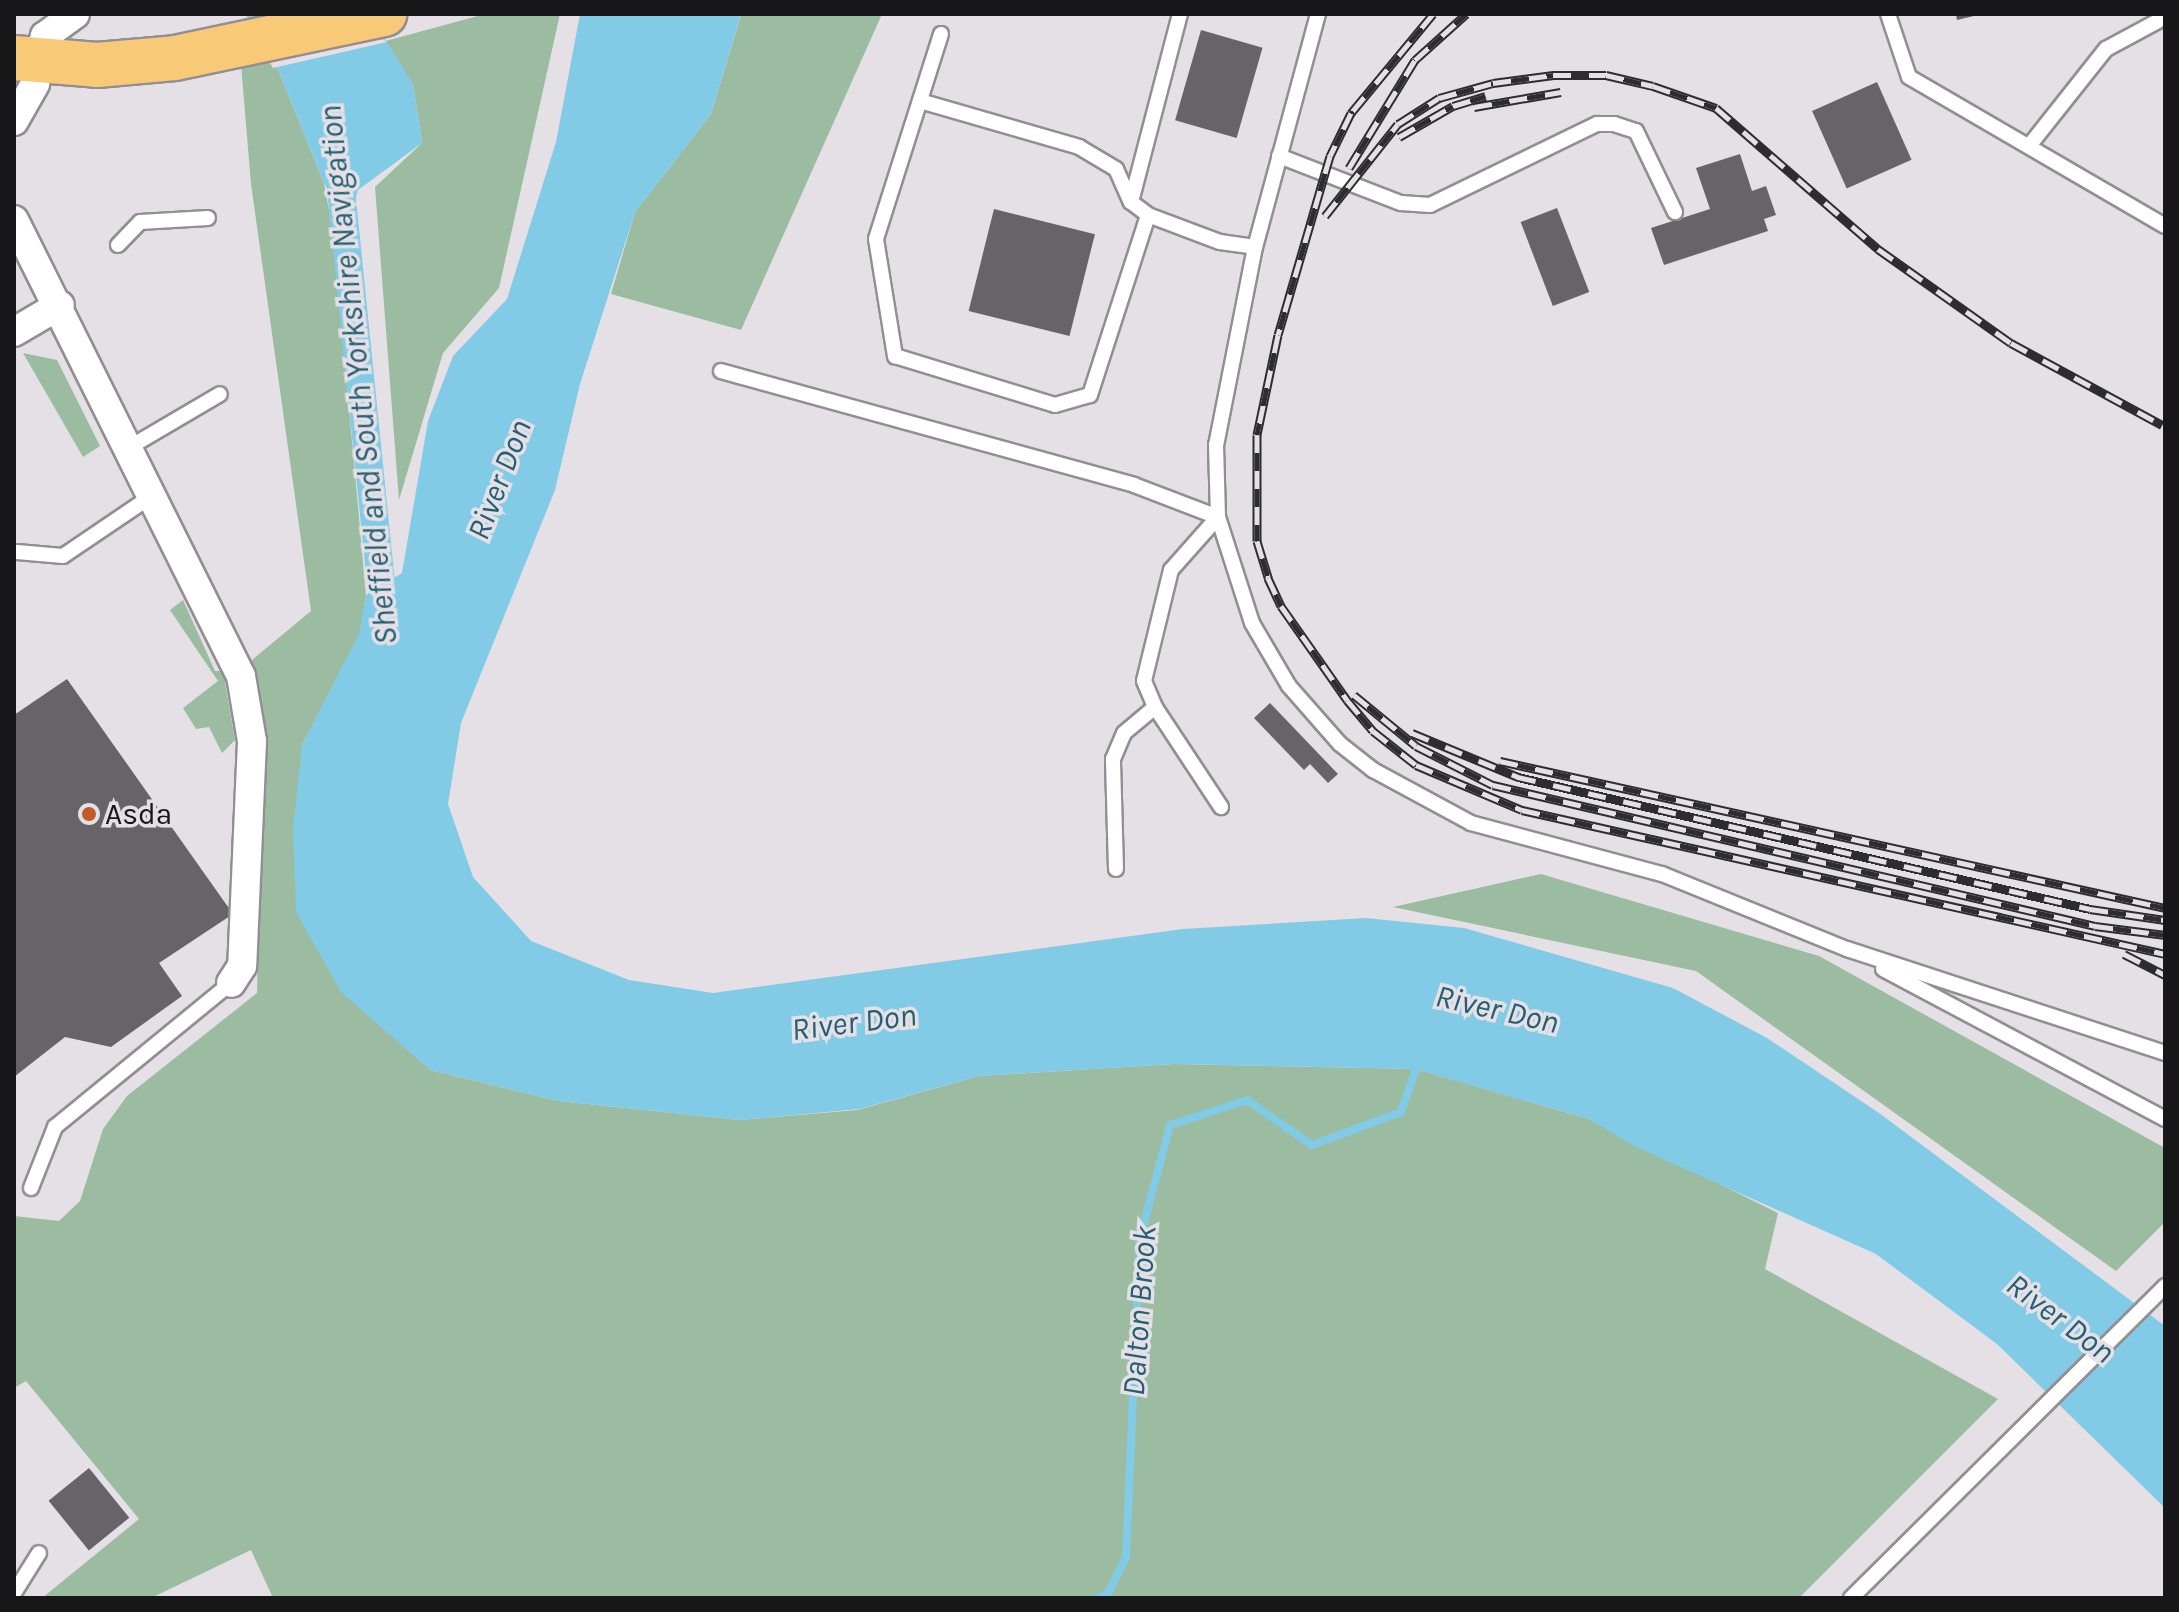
<!DOCTYPE html>
<html>
<head>
<meta charset="utf-8">
<style>
	body { margin:0 }
	#map { position:relative; width:2179px; height:1612px; overflow:hidden; background:#e4e0e5; font-family:Karla,sans-serif }
	div>[style] { position:absolute }
	.green>* { inset:0; background:#9bbca0 }
	.water>* { inset:0; background:#81cbe6 }
	.pier>* { inset:0; background:#e4e0e5 }
	.stream>* { height:8px; margin:-4px; padding:0 4px; transform-origin:4px; border-radius:4px; background:#81cbe6 }
	.canal>* { height:28px; margin:-14px; padding:0 14px; transform-origin:14px; border-radius:14px; background:#81cbe6 }
	.building>* { inset:0; background:#676469; transform-origin:0 0 }
	.roads { filter:drop-shadow(2px 0 #928e93) drop-shadow(-2px 0 #928e93) drop-shadow(0 2px #928e93) drop-shadow(0 -2px #928e93) }
	.service>* { height:14px; margin:-7px; padding:0 7px; transform-origin:7px; border-radius:7px; background:#fff }
	.minor>* { height:28px; margin:-14px; padding:0 14px; transform-origin:14px; border-radius:14px; background:#fff }
	.primary>* { height:44px; margin:-22px; padding:0 22px; transform-origin:22px; border-radius:22px; background:#f8c976 }
	.rail>* { height:9px; margin-top:-4.5px; transform-origin:0; background:repeating-linear-gradient(90deg,#e4e0e5 0 18px,#2d2c2e 0 36px); box-sizing:border-box; border-block:2px solid #2d2c2e }
	.dots>* { width:22px; height:22px; translate:-50% -50%; box-sizing:border-box; border:4px solid #e4e0e5; border-radius:50% }
	span { translate:-50% -50%; white-space:nowrap; text-align:center; line-height:1.15; -webkit-text-stroke:7px #e4e0e5; paint-order:stroke }
	.poi-label { font-size:30px; color:#171618 }
	.left { translate:0 -50%; text-align:left }
	.water-label { font-size:32px; color:#245f73; font-style:italic }
	.frame { position:absolute; inset:0; border:16px solid #171618; pointer-events:none }
</style>
</head>
<body>
<div id="map">
	<div class="green">
		<i style="clip-path:polygon(485px 14px,560px 14px,499px 288px,443px 353px,399px 500px,375px 187px,422px 143px,413px 84px,382px 42px)"></i>
		<i style="clip-path:polygon(882px 14px,741px 330px,611px 294px,635px 212px,711px 114px,741px 15px)"></i>
		<i style="clip-path:polygon(240px 53px,275px 62px,324px 183px,333px 232px,366px 595px,360px 634px,302px 745px,430px 1070px,559px 1101px,740px 1120px,857px 1110px,979px 1076px,1174px 1064px,1416px 1069px,1589px 1119px,1778px 1213px,1765px 1269px,1998px 1399px,1799px 1598px,273px 1598px,251px 1550px,151px 1598px,42px 1598px,139px 1519px,26px 1381px,14px 1388px,14px 1216px,59px 1221px,80px 1201px,103px 1129px,127px 1096px,257px 993px,264px 732px,252px 660px,311px 611px,251px 184px)"></i>
		<i style="clip-path:polygon(23px 353px,57px 360px,100px 446px,83px 457px)"></i>
		<i style="clip-path:polygon(183px 600px,215px 671px,223px 671px,235px 740px,222px 753px,209px 727px,196px 729px,183px 708px,218px 681px,170px 610px)"></i>
		<i style="clip-path:polygon(1541px 874px,1819px 956px,2165px 1148px,2165px 1222px,2116px 1271px,1696px 971px,1393px 907px)"></i>
	</div>
	<div class="water">
		<i style="clip-path:polygon(245px 14px,369px 14px,413px 84px,422px 143px,358px 190px,353px 208px,338px 209px,324px 183px,275px 62px)"></i>
		<i style="clip-path:polygon(580px 14px,741px 14px,711px 114px,635px 212px,580px 384px,555px 490px,461px 723px,448px 804px,473px 877px,531px 941px,629px 980px,713px 993px,1183px 929px,1366px 918px,1464px 928px,1673px 988px,1767px 1038px,1879px 1113px,2165px 1326px,2165px 1508px,1997px 1344px,1876px 1254px,1636px 1147px,1589px 1119px,1415px 1069px,1175px 1064px,979px 1076px,859px 1109px,740px 1120px,559px 1101px,430px 1070px,341px 992px,296px 912px,293px 828px,302px 745px,359px 634px,366px 595px,402px 573px,428px 421px,453px 356px,507px 299px,556px 142px)"></i>
	</div>
	<div class="pier">
		<i style="clip-path:polygon(247px 25px,377px 36px,387px 42px,273px 68px)"></i>
	</div>
	<div class="stream">
		<i style="left:1097px;top:1598px;width:10px;rotate:-17deg"></i>
		<i style="left:1107px;top:1595px;width:42px;rotate:-63.4deg"></i>
		<i style="left:1126px;top:1557px;width:319px;rotate:-87.5deg"></i>
		<i style="left:1140px;top:1238px;width:117px;rotate:-75.1deg"></i>
		<i style="left:1170px;top:1125px;width:81px;rotate:-18deg"></i>
		<i style="left:1247px;top:1100px;width:79px;rotate:34.7deg"></i>
		<i style="left:1312px;top:1145px;width:95px;rotate:-20.3deg"></i>
		<i style="left:1401px;top:1112px;width:46px;rotate:-70.8deg"></i>
	</div>
	<div class="canal">
		<i style="left:339px;top:170px;width:454px;rotate:84.2deg"></i>
	</div>
	<div class="building">
		<i style="clip-path:polygon(1956px 14px,1978px 14px,1978px 15px,1957px 20px)"></i>
		<i style="left:1201px;top:30px;width:64px;height:94px;rotate:16deg"></i>
		<i style="left:1877px;top:82px;width:85px;height:71px;rotate:66deg"></i>
		<i style="clip-path:polygon(1740px 154px,1752px 191px,1766px 186px,1776px 215px,1764px 219px,1768px 231px,1664px 265px,1651px 228px,1710px 209px,1696px 168px)"></i>
		<i style="left:1557px;top:208px;width:90px;height:39px;rotate:69deg"></i>
		<i style="left:994px;top:209px;width:104px;height:105px;rotate:14deg"></i>
		<i style="clip-path:polygon(67px 679px,233px 914px,159px 963px,182px 996px,111px 1047px,65px 1037px,14px 1077px,14px 715px)"></i>
		<i style="clip-path:polygon(1270px 703px,1338px 774px,1328px 783px,1310px 764px,1304px 770px,1254px 718px)"></i>
		<i style="left:89px;top:1468px;width:64px;height:52px;rotate:51deg"></i>
	</div>
	<div class="roads">
		<div class="service">
			<i style="left:1318px;top:14px;width:241px;rotate:105.1deg"></i>
			<i style="left:1255px;top:247px;width:202px;rotate:101.1deg"></i>
			<i style="left:1216px;top:445px;width:72px;rotate:88.4deg"></i>
			<i style="left:1218px;top:517px;width:111px;rotate:72.2deg"></i>
			<i style="left:1252px;top:623px;width:73px;rotate:59.6deg"></i>
			<i style="left:1289px;top:686px;width:77px;rotate:48.7deg"></i>
			<i style="left:1340px;top:744px;width:42px;rotate:38.2deg"></i>
			<i style="left:1373px;top:770px;width:111px;rotate:28.4deg"></i>
			<i style="left:1471px;top:823px;width:198px;rotate:15deg"></i>
			<i style="left:1662px;top:874px;width:200px;rotate:22.1deg"></i>
			<i style="left:1847px;top:949px;width:335px;rotate:18.1deg"></i>
			<i style="left:1888px;top:14px;width:66px;rotate:71.6deg"></i>
			<i style="left:1909px;top:77px;width:296px;rotate:30.2deg"></i>
			<i style="left:941px;top:34px;width:215px;rotate:107.6deg"></i>
			<i style="left:876px;top:239px;width:119px;rotate:80.8deg"></i>
			<i style="left:895px;top:356px;width:167px;rotate:17deg"></i>
			<i style="left:1055px;top:405px;width:36px;rotate:-16deg"></i>
			<i style="left:1090px;top:395px;width:189px;rotate:-72.1deg"></i>
			<i style="left:920px;top:101px;width:166px;rotate:16.1deg"></i>
			<i style="left:1079px;top:147px;width:43px;rotate:30.7deg"></i>
			<i style="left:1116px;top:169px;width:36px;rotate:66deg"></i>
			<i style="left:1131px;top:202px;width:21px;rotate:37deg"></i>
			<i style="left:1148px;top:215px;width:77px;rotate:20.6deg"></i>
			<i style="left:1220px;top:242px;width:35px;rotate:8deg"></i>
			<i style="left:2029px;top:146px;width:124px;rotate:-51.6deg"></i>
			<i style="left:2106px;top:49px;width:59px;rotate:-28.3deg"></i>
			<i style="left:1279px;top:156px;width:131px;rotate:21.1deg"></i>
			<i style="left:1401px;top:203px;width:29px;rotate:4deg"></i>
			<i style="left:1430px;top:205px;width:186px;rotate:-25.9deg"></i>
			<i style="left:1597px;top:124px;width:17px"></i>
			<i style="left:1614px;top:124px;width:23px;rotate:18deg"></i>
			<i style="left:1636px;top:131px;width:90px;rotate:64.3deg"></i>
			<i style="left:1131px;top:202px;width:194px;rotate:-75.4deg"></i>
			<i style="left:118px;top:245px;width:32px;rotate:-46deg"></i>
			<i style="left:140px;top:222px;width:68px;rotate:-3.4deg"></i>
			<i style="left:721px;top:371px;width:428px;rotate:15.4deg"></i>
			<i style="left:1134px;top:485px;width:90px;rotate:20.9deg"></i>
			<i style="left:1218px;top:517px;width:71px;rotate:131.6deg"></i>
			<i style="left:1171px;top:570px;width:114px;rotate:103.7deg"></i>
			<i style="left:1144px;top:681px;width:28px;rotate:67deg"></i>
			<i style="left:1155px;top:707px;width:120px;rotate:56.6deg"></i>
			<i style="left:130px;top:447px;width:104px;rotate:-30.5deg"></i>
			<i style="left:17px;top:552px;width:46px;rotate:5deg"></i>
			<i style="left:63px;top:556px;width:109px;rotate:-34.1deg"></i>
			<i style="left:1116px;top:869px;width:110px;rotate:-91.6deg"></i>
			<i style="left:1113px;top:759px;width:28px;rotate:-67deg"></i>
			<i style="left:1124px;top:733px;width:40px;rotate:-40deg"></i>
			<i style="left:1883px;top:969px;width:319px;rotate:28deg"></i>
			<i style="left:31px;top:1188px;width:66px;rotate:-68.5deg"></i>
			<i style="left:55px;top:1127px;width:227px;rotate:-39.3deg"></i>
			<i style="left:14px;top:1593px;width:47px;rotate:-58deg"></i>
			<i style="left:1851px;top:1598px;width:443px;rotate:-44.8deg"></i>
		</div>
		<div class="minor">
			<i style="left:39px;top:58px;width:23px;rotate:-75deg"></i>
			<i style="left:45px;top:36px;width:37px;rotate:-36deg"></i>
			<i style="left:14px;top:121px;width:43px;rotate:-60.4deg"></i>
			<i style="left:14px;top:220px;width:509px;rotate:63.54deg"></i>
			<i style="left:241px;top:676px;width:66px;rotate:80.4deg"></i>
			<i style="left:252px;top:741px;width:225px;rotate:92.5deg"></i>
			<i style="left:242px;top:966px;width:20px;rotate:123deg"></i>
			<i style="left:14px;top:332px;width:53px;rotate:-30.4deg"></i>
		</div>
		<div class="primary">
			<i style="left:14px;top:58px;width:83px;rotate:4.8deg"></i>
			<i style="left:97px;top:65px;width:78px;rotate:-5.1deg"></i>
			<i style="left:175px;top:58px;width:214px;rotate:-11.9deg"></i>
		</div>
	</div>
	<div class="rail">
		<i style="left:1433px;top:14px;width:129px;rotate:129.6deg"></i>
		<i style="left:1351px;top:113px;width:48px;rotate:116deg"></i>
		<i style="left:1330px;top:156px;width:186px;rotate:106.2deg"></i>
		<i style="left:1278px;top:335px;width:102px;rotate:101.9deg"></i>
		<i style="left:1257px;top:435px;width:106px;rotate:90deg"></i>
		<i style="left:1257px;top:541px;width:39px;rotate:73deg"></i>
		<i style="left:1268px;top:578px;width:31px;rotate:65deg"></i>
		<i style="left:1281px;top:606px;width:115px;rotate:54.9deg"></i>
		<i style="left:1347px;top:700px;width:40px;rotate:50deg"></i>
		<i style="left:1373px;top:731px;width:55px;rotate:38.3deg"></i>
		<i style="left:1416px;top:765px;width:115px;rotate:23deg"></i>
		<i style="left:1522px;top:810px;width:659px;rotate:12.62deg"></i>
		<i style="left:1474px;top:107px;width:88px;rotate:-9.8deg"></i>
		<i style="left:1399px;top:137px;width:62px;rotate:-29.9deg"></i>
		<i style="left:1453px;top:106px;width:34px;rotate:-17deg"></i>
		<i style="left:1349px;top:168px;width:127px;rotate:-58.6deg"></i>
		<i style="left:1415px;top:60px;width:69px;rotate:-42deg"></i>
		<i style="left:1325px;top:216px;width:117px;rotate:-51.6deg"></i>
		<i style="left:1398px;top:124px;width:49px;rotate:-32.4deg"></i>
		<i style="left:1439px;top:98px;width:56px;rotate:-15.5deg"></i>
		<i style="left:1493px;top:83px;width:61px;rotate:-7.6deg"></i>
		<i style="left:1553px;top:75px;width:53px"></i>
		<i style="left:1606px;top:75px;width:48px;rotate:13.2deg"></i>
		<i style="left:1653px;top:86px;width:67px;rotate:19.2deg"></i>
		<i style="left:1716px;top:108px;width:215px;rotate:41deg"></i>
		<i style="left:1878px;top:249px;width:163px;rotate:35.3deg"></i>
		<i style="left:2011px;top:343px;width:172px;rotate:28.5deg"></i>
		<i style="left:1354px;top:695px;width:80px;rotate:39.4deg"></i>
		<i style="left:1416px;top:746px;width:86px;rotate:26.9deg"></i>
		<i style="left:1493px;top:785px;width:618px;rotate:13.18deg"></i>
		<i style="left:2095px;top:926px;width:71px;rotate:7.3deg"></i>
		<i style="left:1412px;top:733px;width:115px;rotate:22.5deg"></i>
		<i style="left:1518px;top:777px;width:587px;rotate:12.99deg"></i>
		<i style="left:2090px;top:909px;width:76px;rotate:8.3deg"></i>
		<i style="left:1500px;top:761px;width:681px;rotate:12.46deg"></i>
		<i style="left:2124px;top:954px;width:46px;rotate:27.1deg"></i>
	</div>
	<div class="dots">
		<i style="left:89px;top:814px;background:#bf5b26"></i>
	</div>
	<div class="poi-label">
		<span class="left" style="left:105px;top:814px">Asda</span>
	</div>
	<div class="water-label">
		<span style="left:359px;top:375px;rotate:-96deg">Sheffield and South Yorkshire Navigation</span>
		<span style="left:500px;top:480px;rotate:-69deg">River Don</span>
		<span style="left:1497px;top:1010px;rotate:13deg">River Don</span>
		<span style="left:854px;top:1023px;rotate:-7deg">River Don</span>
		<span style="left:1140px;top:1311px;rotate:-86deg">Dalton Brook</span>
		<span style="left:2060px;top:1319px;rotate:37deg">River Don</span>
	</div>
	<div class="frame"></div>
</div>
</body>
</html>
